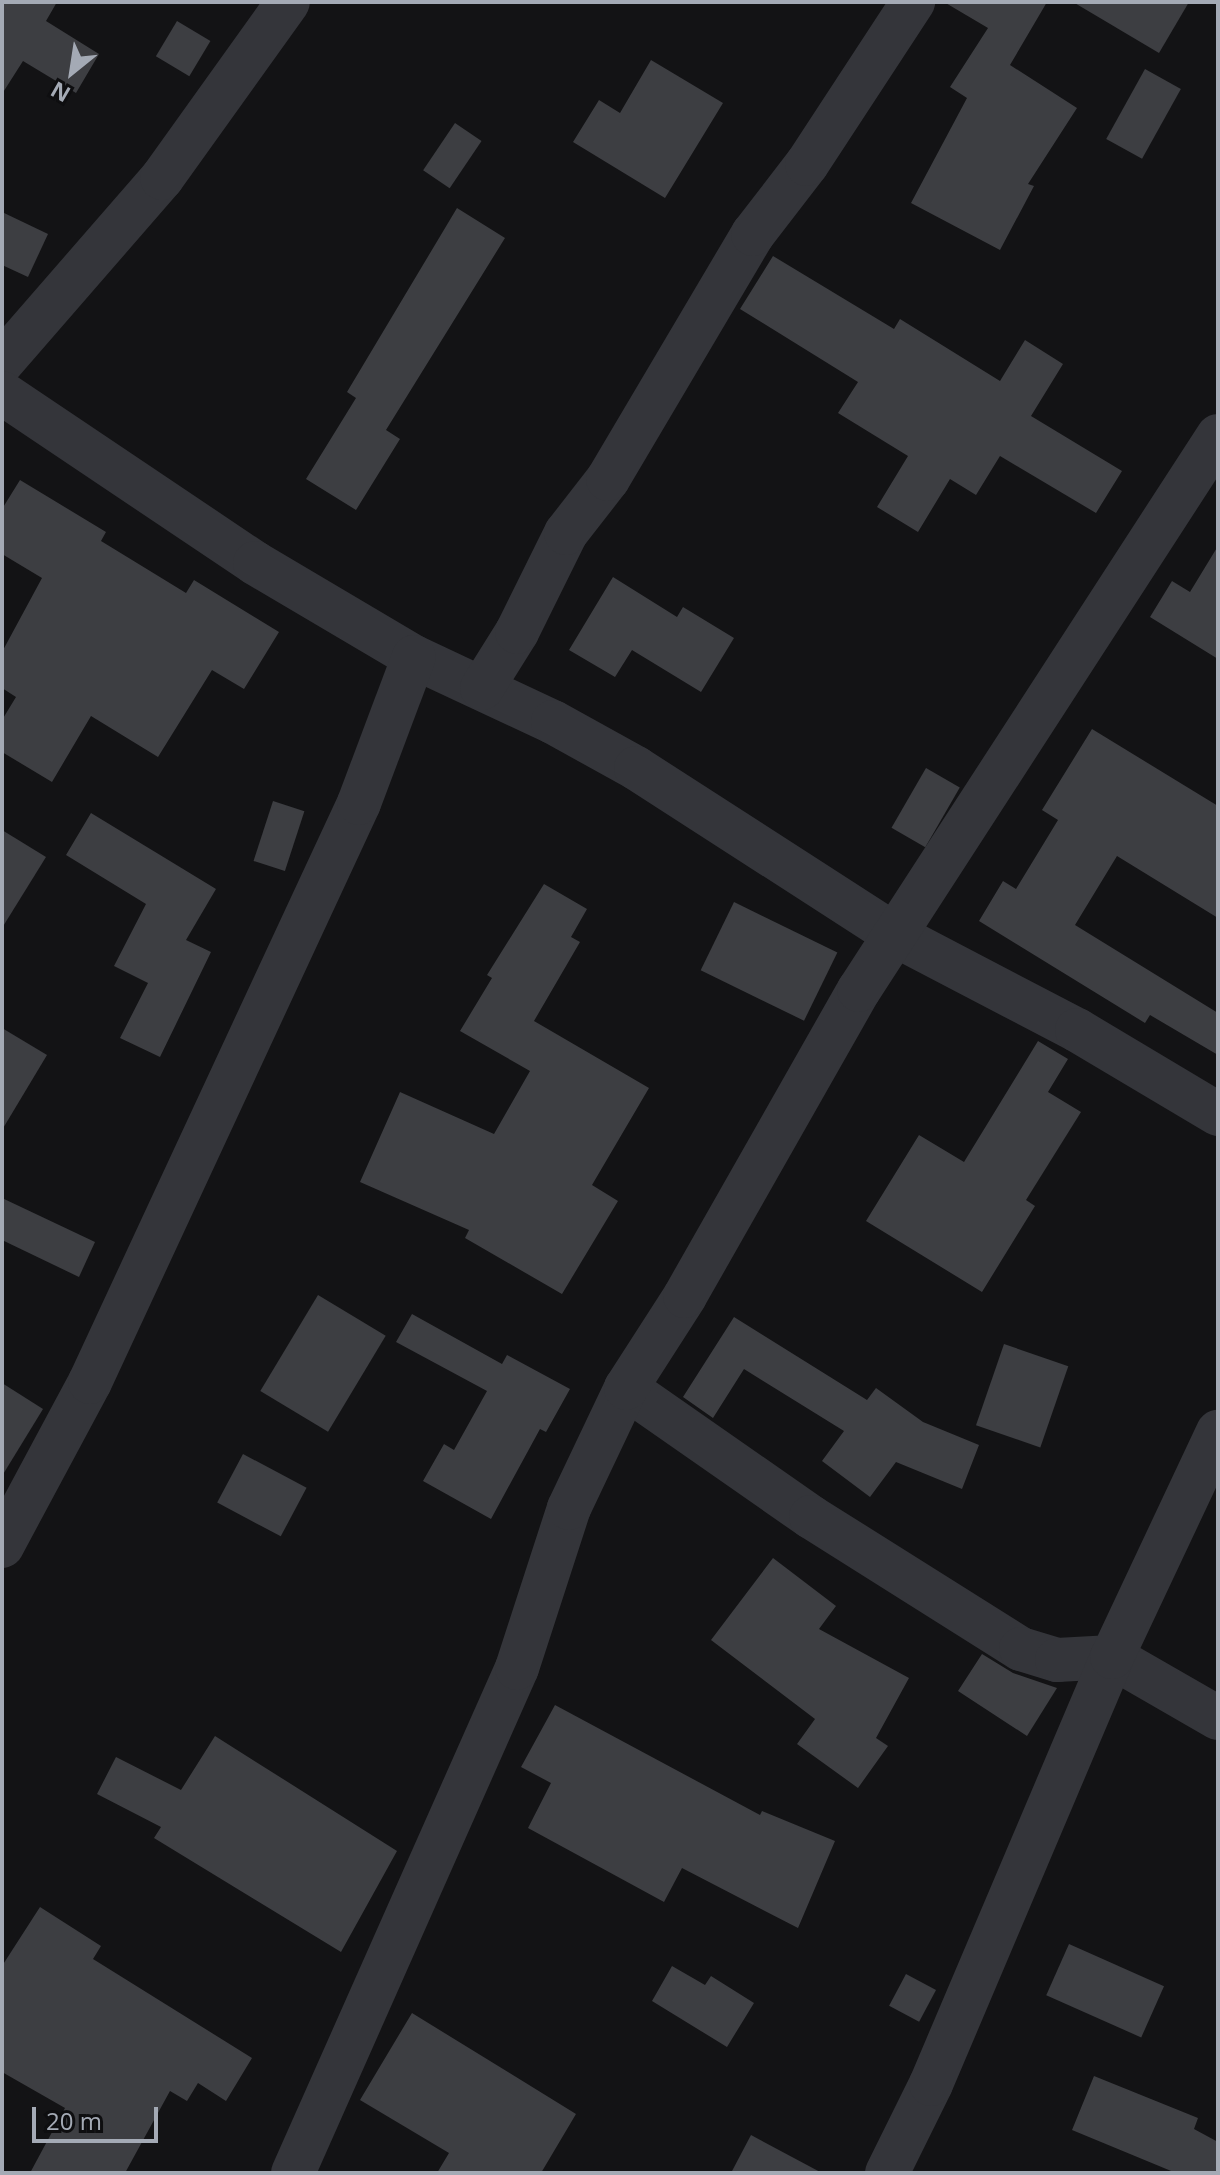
<!DOCTYPE html>
<html>
<head>
<meta charset="utf-8">
<style>
	body { margin:0 }
	#map { position:relative; width:1220px; height:2175px; overflow:hidden; background:#131315; font-family:"Open Sans",sans-serif }
	div>[style] { position:absolute }
	.building>* { inset:0; background:#3d3e42; transform-origin:0 0 }
	.minor>* { height:44px; margin:-22px; padding:0 22px; transform-origin:22px; border-radius:22px; background:#34353a }
	span { translate:-50% -50%; white-space:nowrap; text-align:center; line-height:1.15; -webkit-text-stroke:8px #0e0e10; paint-order:stroke }
	.frame { position:absolute; inset:0; border:4px solid #a4aab5; pointer-events:none }
	.north { position:absolute; left:32px; top:32px; width:80px; height:80px; -webkit-text-stroke:6px #0e0e10; paint-order:stroke; rotate:210deg; font-size:22px; font-weight:700; line-height:32px; text-align:center; color:#a4aab5 }
	.north::after { content:''; display:block; margin:auto; width:28px; height:36px; background:#a4aab5; clip-path:polygon(50% 0,100% 100%,50% 72%,0 100%) }
	.scale { position:absolute; left:32px; top:2107px; width:126px; height:36px; box-sizing:border-box; border:4px solid #a4aab5; border-top:0; padding-left:10px; font-size:24px; line-height:28px; white-space:nowrap; color:#a4aab5; -webkit-text-stroke:6px #0e0e10; paint-order:stroke }
</style>
</head>
<body>
<div id="map">
	<div class="building">
		<i style="clip-path:polygon(2px 2px,57px 2px,46px 21px,99px 54px,76px 93px,23px 61px,2px 94px)"></i>
		<i style="clip-path:polygon(944px 2px,1047px 2px,1010px 65px,1077px 108px,1028px 184px,1034px 186px,1000px 250px,911px 203px,967px 98px,950px 87px,988px 28px)"></i>
		<i style="clip-path:polygon(1073px 2px,1189px 2px,1159px 53px)"></i>
		<i style="left:177px;top:21px;width:39px;height:41px;rotate:31deg"></i>
		<i style="clip-path:polygon(651px 60px,723px 103px,665px 198px,573px 142px,599px 100px,620px 113px)"></i>
		<i style="left:1145px;top:69px;width:41px;height:80px;rotate:29deg"></i>
		<i style="left:455px;top:123px;width:32px;height:57px;rotate:34deg"></i>
		<i style="clip-path:polygon(457px 208px,505px 238px,386px 430px,400px 439px,356px 510px,306px 479px,356px 398px,347px 392px)"></i>
		<i style="clip-path:polygon(2px 212px,48px 234px,28px 277px,2px 265px)"></i>
		<i style="clip-path:polygon(773px 256px,894px 329px,900px 319px,1000px 381px,1025px 340px,1063px 364px,1031px 416px,1122px 471px,1096px 513px,1000px 456px,976px 495px,950px 479px,918px 532px,877px 507px,908px 456px,838px 413px,858px 382px,740px 309px)"></i>
		<i style="clip-path:polygon(20px 480px,106px 532px,101px 541px,186px 593px,194px 580px,279px 632px,244px 689px,212px 670px,158px 757px,91px 716px,52px 782px,2px 752px,2px 720px,16px 697px,2px 688px,2px 652px,42px 578px,2px 554px,2px 509px)"></i>
		<i style="clip-path:polygon(1218px 546px,1218px 659px,1150px 617px,1172px 581px,1190px 592px)"></i>
		<i style="clip-path:polygon(613px 577px,677px 617px,683px 607px,734px 638px,701px 692px,632px 650px,615px 677px,569px 650px)"></i>
		<i style="clip-path:polygon(1092px 729px,1218px 806px,1218px 918px,1117px 856px,1075px 925px,1218px 1013px,1218px 1055px,1150px 1015px,1145px 1023px,979px 921px,1003px 881px,1016px 889px,1058px 820px,1042px 810px)"></i>
		<i style="left:926px;top:768px;width:39px;height:69px;rotate:30deg"></i>
		<i style="left:273px;top:801px;width:33px;height:63px;rotate:18deg"></i>
		<i style="clip-path:polygon(91px 813px,216px 889px,186px 940px,211px 952px,160px 1057px,120px 1038px,148px 983px,114px 966px,146px 904px,66px 855px)"></i>
		<i style="clip-path:polygon(2px 830px,46px 857px,2px 928px)"></i>
		<i style="clip-path:polygon(544px 884px,587px 909px,571px 937px,580px 942px,534px 1021px,649px 1088px,592px 1185px,618px 1201px,562px 1294px,465px 1238px,469px 1230px,360px 1182px,400px 1092px,494px 1134px,530px 1071px,460px 1031px,492px 978px,487px 975px)"></i>
		<i style="left:734px;top:902px;width:115px;height:76px;rotate:26deg"></i>
		<i style="clip-path:polygon(2px 1028px,47px 1055px,2px 1130px)"></i>
		<i style="clip-path:polygon(1038px 1041px,1068px 1059px,1048px 1092px,1081px 1112px,1026px 1200px,1035px 1206px,982px 1292px,866px 1221px,919px 1135px,964px 1162px)"></i>
		<i style="clip-path:polygon(2px 1198px,95px 1242px,79px 1277px,2px 1240px)"></i>
		<i style="left:318px;top:1295px;width:79px;height:112px;rotate:31deg"></i>
		<i style="clip-path:polygon(412px 1314px,502px 1364px,507px 1355px,570px 1389px,546px 1432px,540px 1429px,491px 1519px,423px 1481px,444px 1444px,454px 1450px,487px 1391px,396px 1342px)"></i>
		<i style="clip-path:polygon(734px 1317px,867px 1400px,876px 1388px,923px 1422px,979px 1445px,962px 1489px,896px 1462px,870px 1497px,822px 1461px,844px 1431px,744px 1369px,713px 1418px,683px 1397px)"></i>
		<i style="left:1004px;top:1344px;width:68px;height:86px;rotate:19deg"></i>
		<i style="clip-path:polygon(2px 1383px,43px 1409px,2px 1476px)"></i>
		<i style="left:243px;top:1454px;width:72px;height:55px;rotate:28deg"></i>
		<i style="clip-path:polygon(773px 1558px,836px 1606px,819px 1629px,909px 1678px,876px 1738px,888px 1746px,858px 1788px,797px 1744px,815px 1719px,711px 1640px)"></i>
		<i style="clip-path:polygon(982px 1654px,1013px 1673px,1057px 1688px,1027px 1736px,958px 1691px)"></i>
		<i style="clip-path:polygon(555px 1705px,760px 1815px,762px 1811px,835px 1841px,798px 1928px,682px 1868px,664px 1902px,528px 1828px,551px 1783px,521px 1767px)"></i>
		<i style="clip-path:polygon(215px 1736px,397px 1851px,341px 1952px,154px 1838px,161px 1827px,97px 1794px,116px 1757px,181px 1790px)"></i>
		<i style="clip-path:polygon(40px 1907px,101px 1946px,93px 1959px,252px 2058px,226px 2101px,198px 2083px,187px 2101px,170px 2091px,125px 2173px,30px 2173px,65px 2108px,2px 2072px,2px 1966px)"></i>
		<i style="left:1069px;top:1944px;width:104px;height:56px;rotate:24deg"></i>
		<i style="clip-path:polygon(672px 1966px,705px 1985px,711px 1976px,754px 2003px,727px 2047px,652px 2001px)"></i>
		<i style="left:906px;top:1974px;width:34px;height:36px;rotate:28deg"></i>
		<i style="clip-path:polygon(412px 2013px,576px 2114px,541px 2173px,437px 2173px,449px 2153px,360px 2100px)"></i>
		<i style="clip-path:polygon(1094px 2076px,1198px 2118px,1194px 2129px,1218px 2142px,1218px 2173px,1176px 2173px,1072px 2130px)"></i>
		<i style="clip-path:polygon(751px 2135px,822px 2173px,731px 2173px)"></i>
	</div>
	<div class="minor">
		<i style="left:2px;top:362px;width:244px;rotate:-49deg"></i>
		<i style="left:162px;top:178px;width:216px;rotate:-54.4deg"></i>
		<i style="left:2px;top:393px;width:305px;rotate:33.9deg"></i>
		<i style="left:255px;top:563px;width:185px;rotate:30.6deg"></i>
		<i style="left:414px;top:657px;width:153px;rotate:25.1deg"></i>
		<i style="left:553px;top:722px;width:95px;rotate:29deg"></i>
		<i style="left:636px;top:768px;width:310px;rotate:32.8deg"></i>
		<i style="left:897px;top:936px;width:203px;rotate:27.6deg"></i>
		<i style="left:1077px;top:1030px;width:164px;rotate:30.8deg"></i>
		<i style="left:482px;top:688px;width:66px;rotate:-58deg"></i>
		<i style="left:517px;top:632px;width:110px;rotate:-63.7deg"></i>
		<i style="left:566px;top:533px;width:68px;rotate:-52.1deg"></i>
		<i style="left:608px;top:479px;width:285px;rotate:-59.4deg"></i>
		<i style="left:753px;top:234px;width:88px;rotate:-52.4deg"></i>
		<i style="left:807px;top:164px;width:194px;rotate:-56.8deg"></i>
		<i style="left:626px;top:1388px;width:226px;rotate:34.9deg"></i>
		<i style="left:811px;top:1517px;width:248px;rotate:32.2deg"></i>
		<i style="left:1021px;top:1649px;width:38px;rotate:17deg"></i>
		<i style="left:1057px;top:1660px;width:55px;rotate:-3.1deg"></i>
		<i style="left:1112px;top:1657px;width:122px;rotate:29.9deg"></i>
		<i style="left:2px;top:1546px;width:186px;rotate:-61.8deg"></i>
		<i style="left:90px;top:1382px;width:638px;rotate:-65.08deg"></i>
		<i style="left:359px;top:803px;width:156px;rotate:-69.4deg"></i>
		<i style="left:293px;top:2173px;width:552px;rotate:-66.08deg"></i>
		<i style="left:517px;top:1668px;width:168px;rotate:-72deg"></i>
		<i style="left:569px;top:1508px;width:133px;rotate:-64.6deg"></i>
		<i style="left:626px;top:1388px;width:109px;rotate:-57.3deg"></i>
		<i style="left:685px;top:1296px;width:352px;rotate:-60.4deg"></i>
		<i style="left:859px;top:990px;width:660px;rotate:-57.06deg"></i>
		<i style="left:887px;top:2173px;width:99px;rotate:-63.7deg"></i>
		<i style="left:931px;top:2084px;width:464px;rotate:-67deg"></i>
		<i style="left:1112px;top:1657px;width:249px;rotate:-64.8deg"></i>
	</div>
	<div class="frame"></div>
	<div class="north">N</div>
	<div class="scale">20 m</div>
</div>
</body>
</html>
